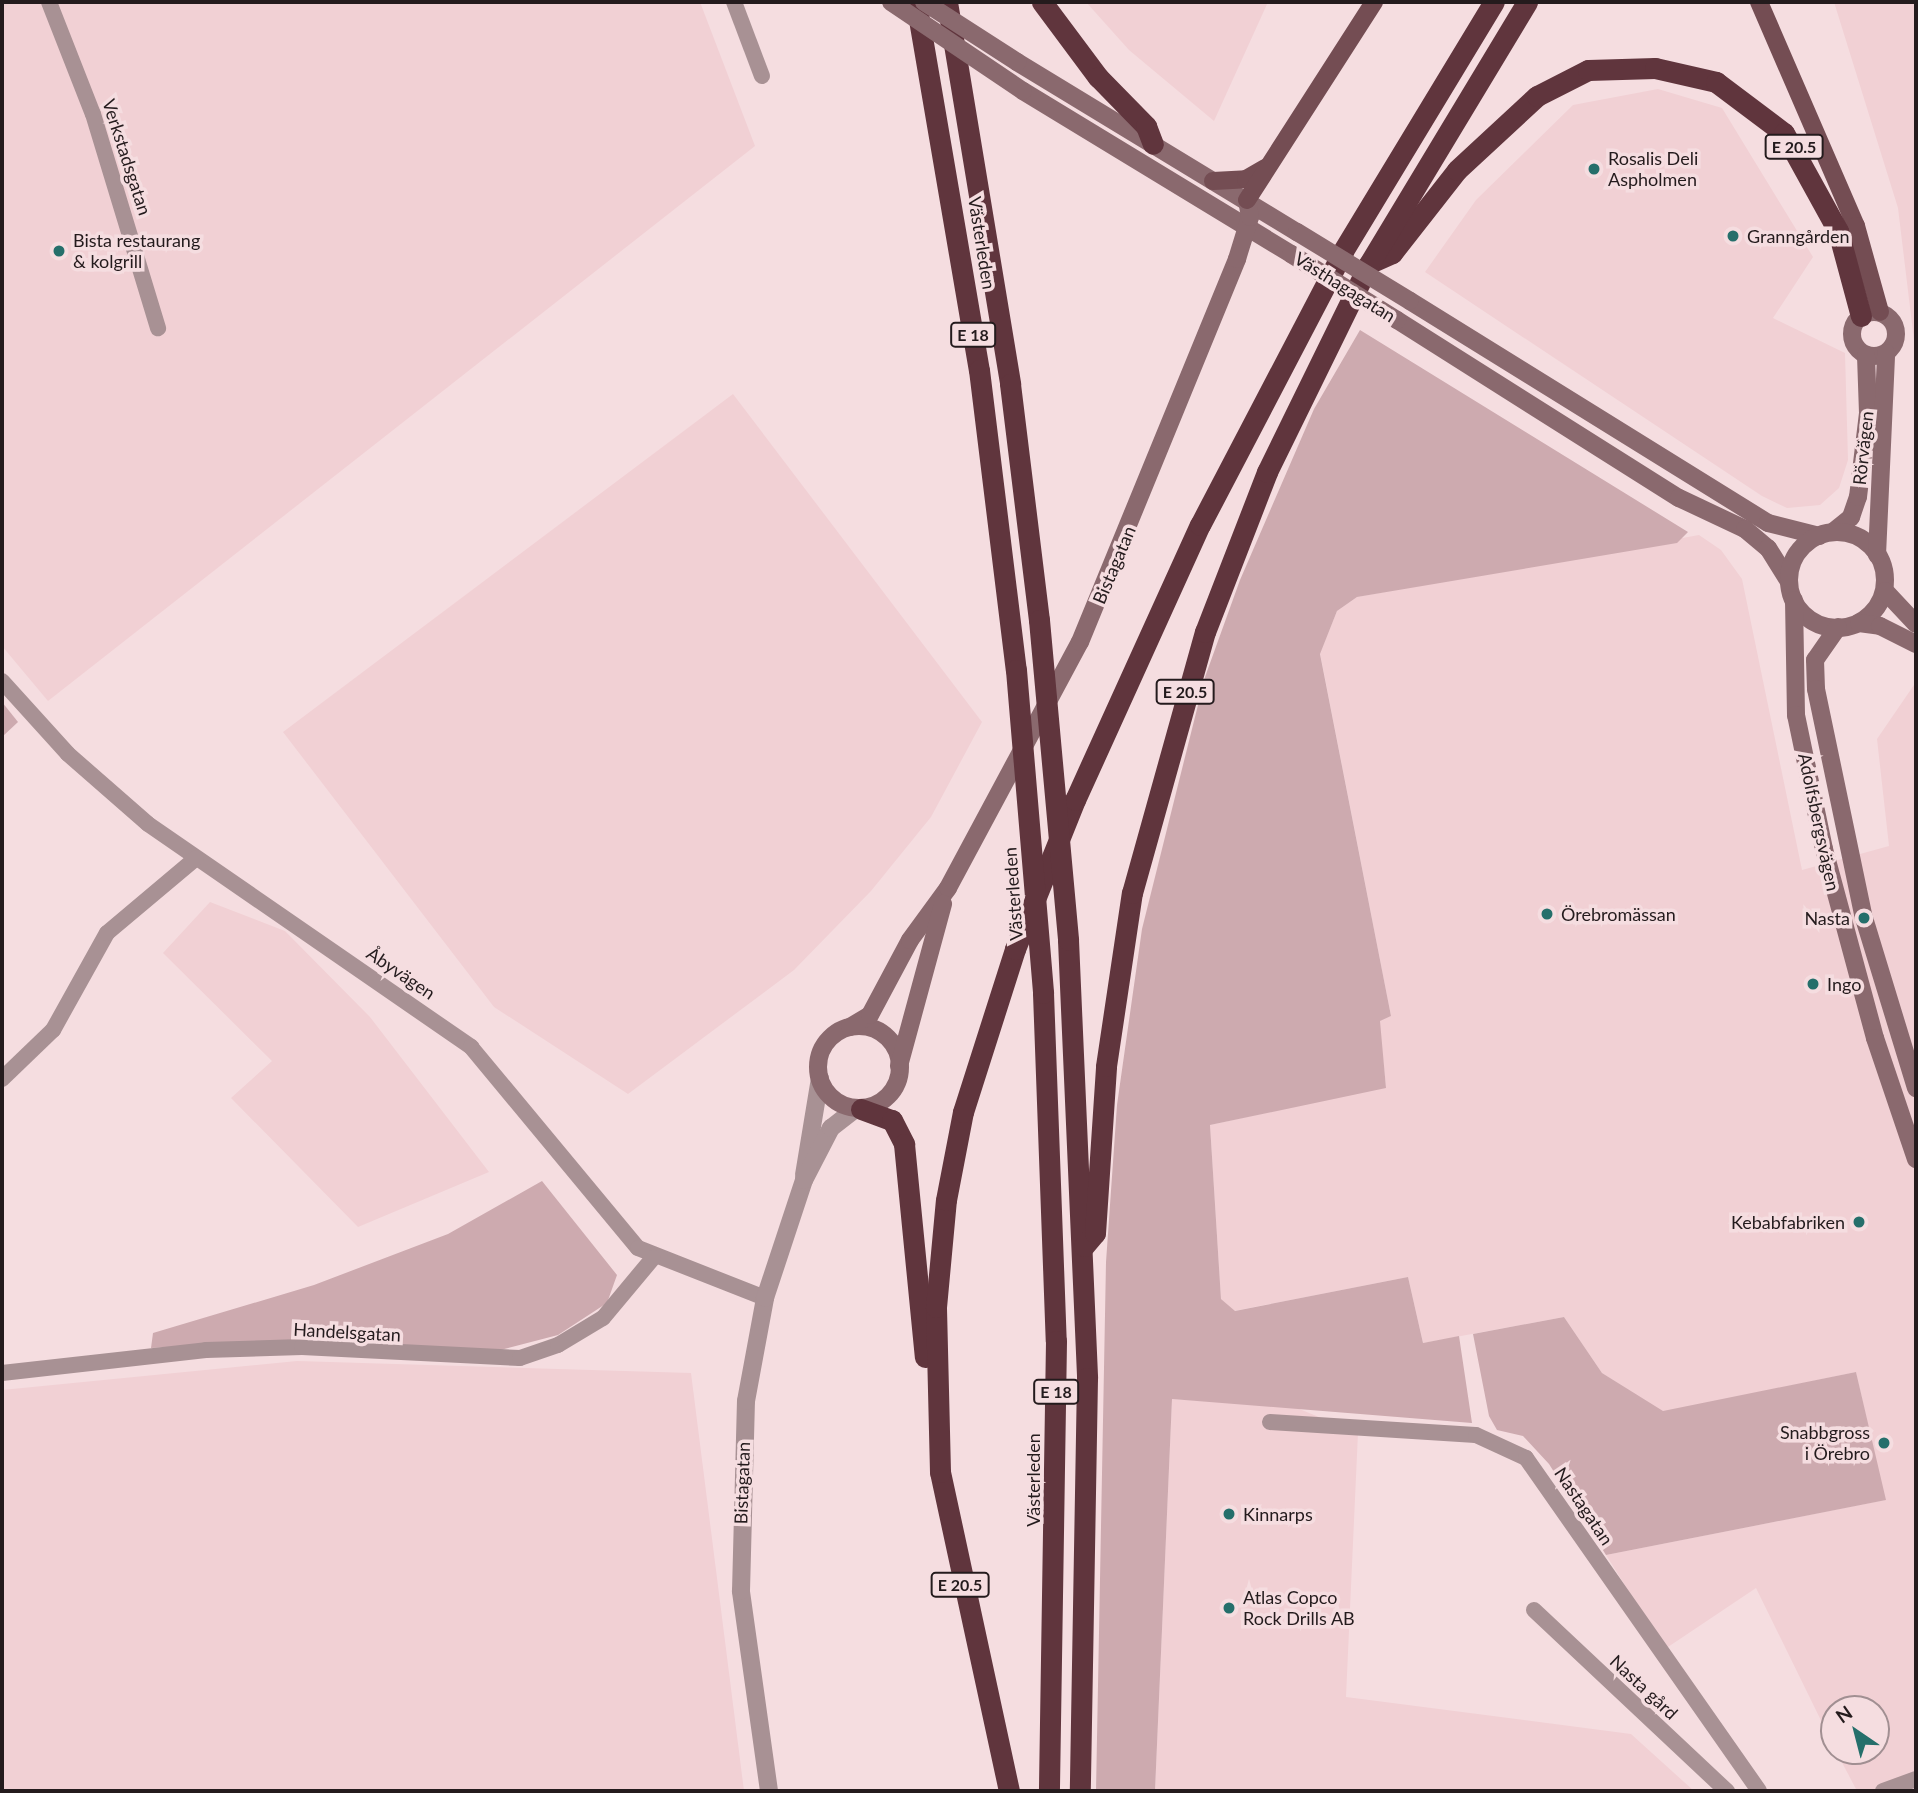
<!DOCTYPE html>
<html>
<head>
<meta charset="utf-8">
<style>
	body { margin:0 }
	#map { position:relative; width:1918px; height:1793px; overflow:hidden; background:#f5dde0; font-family:Lato,sans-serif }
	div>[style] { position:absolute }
	.built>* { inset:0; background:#f1d0d4 }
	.green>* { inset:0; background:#cdaaaf }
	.minor>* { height:16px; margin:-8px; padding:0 8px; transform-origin:8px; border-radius:8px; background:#a89194 }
	.tertiary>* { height:18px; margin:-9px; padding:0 9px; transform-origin:9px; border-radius:9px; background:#a89194 }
	.secondary>* { height:18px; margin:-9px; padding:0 9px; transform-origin:9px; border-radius:9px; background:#8a696e }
	.secondary>.ring { margin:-9px; padding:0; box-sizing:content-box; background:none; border:18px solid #8a696e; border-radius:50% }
	.primary>* { height:18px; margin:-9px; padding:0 9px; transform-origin:9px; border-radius:9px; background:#744d53 }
	.motorway>* { height:21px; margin:-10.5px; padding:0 10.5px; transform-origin:10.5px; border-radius:10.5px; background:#60353d }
	.secondary-bridge>* { height:18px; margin:-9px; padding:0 9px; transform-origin:9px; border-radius:9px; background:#8a696e }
	.motorway-bridge>* { height:21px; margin:-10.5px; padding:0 10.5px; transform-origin:10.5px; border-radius:10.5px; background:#60353d }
	.dots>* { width:19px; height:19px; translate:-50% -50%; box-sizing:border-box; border:4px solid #f5dde0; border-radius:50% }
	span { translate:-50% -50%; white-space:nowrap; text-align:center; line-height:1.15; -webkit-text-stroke:7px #f5dde0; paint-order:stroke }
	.shield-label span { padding:2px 5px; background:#f5dde0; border:2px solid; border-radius:5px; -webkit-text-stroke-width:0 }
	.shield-label { font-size:16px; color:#241b1d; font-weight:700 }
	.street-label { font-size:18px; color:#241b1d }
	.poi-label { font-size:18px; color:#241b1d }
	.left { translate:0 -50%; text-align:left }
	.right { translate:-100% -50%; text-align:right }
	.frame { position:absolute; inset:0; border:4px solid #241b1d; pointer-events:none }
	.north { position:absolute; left:1820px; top:1695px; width:70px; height:70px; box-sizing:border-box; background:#f5dde0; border:2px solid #a18f92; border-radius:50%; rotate:325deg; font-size:19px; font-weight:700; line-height:28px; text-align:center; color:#241b1d }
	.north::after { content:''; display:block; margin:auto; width:24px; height:32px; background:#256f6b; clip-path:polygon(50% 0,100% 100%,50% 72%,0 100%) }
</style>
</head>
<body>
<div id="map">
	<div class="built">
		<i style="clip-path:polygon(2px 2px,700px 2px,755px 146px,48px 701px,2px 646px)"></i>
		<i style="clip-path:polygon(1086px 2px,1268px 2px,1214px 121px,1129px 50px)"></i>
		<i style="clip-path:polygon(1834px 2px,1916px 2px,1916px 357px,1898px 208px)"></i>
		<i style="clip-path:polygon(1658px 89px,1722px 108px,1813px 257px,1773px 318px,1845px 353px,1848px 460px,1839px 488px,1820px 505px,1787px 508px,1762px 496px,1425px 272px,1476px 200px,1573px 105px)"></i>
		<i style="clip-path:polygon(733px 394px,982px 722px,931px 817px,871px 891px,794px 970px,628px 1094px,494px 1007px,283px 732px)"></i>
		<i style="clip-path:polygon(1699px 535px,1721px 550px,1742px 579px,1802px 870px,1889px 846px,1877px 739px,1916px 682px,1916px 1791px,1857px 1791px,1836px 1751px,1876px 1751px,1876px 1709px,1834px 1709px,1834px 1747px,1756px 1588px,1665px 1649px,1606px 1555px,1885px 1500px,1856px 1372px,1663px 1412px,1602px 1373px,1564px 1317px,1423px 1343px,1408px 1277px,1234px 1311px,1221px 1299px,1210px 1125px,1386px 1087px,1379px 1021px,1391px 1016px,1320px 653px,1337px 611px,1357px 597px)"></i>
		<i style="clip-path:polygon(210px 902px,285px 931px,370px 1017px,489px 1172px,358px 1227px,231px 1098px,272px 1061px,163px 953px)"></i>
		<i style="clip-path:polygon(297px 1361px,691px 1373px,744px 1791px,2px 1791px,2px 1390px)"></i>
		<i style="clip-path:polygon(1172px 1399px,1292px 1406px,1358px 1433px,1346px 1697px,1631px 1734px,1694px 1791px,1155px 1791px)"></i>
	</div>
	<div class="green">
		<i style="clip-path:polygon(1360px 330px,1688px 532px,1677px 543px,1357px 597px,1337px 611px,1320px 654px,1391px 1016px,1380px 1021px,1386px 1088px,1210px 1125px,1221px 1299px,1235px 1311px,1408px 1277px,1423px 1343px,1459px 1336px,1472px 1423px,1172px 1399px,1155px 1791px,1096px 1791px,1106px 1262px,1117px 1105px,1142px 929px,1205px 677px,1240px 580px,1314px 409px)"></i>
		<i style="clip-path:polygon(2px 702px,18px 722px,2px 737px)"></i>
		<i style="clip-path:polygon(542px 1181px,617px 1275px,607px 1303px,558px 1335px,493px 1352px,304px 1341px,151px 1348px,153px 1333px,314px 1285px,448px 1234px)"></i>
		<i style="clip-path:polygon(1564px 1317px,1602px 1373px,1663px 1411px,1856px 1372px,1886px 1500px,1606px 1555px,1549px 1464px,1523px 1436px,1497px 1430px,1489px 1416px,1473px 1334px)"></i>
	</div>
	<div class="minor">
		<i style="left:49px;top:2px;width:120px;rotate:68.6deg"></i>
		<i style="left:93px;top:114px;width:224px;rotate:73.1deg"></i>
		<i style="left:734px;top:2px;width:79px;rotate:69.3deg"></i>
		<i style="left:2px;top:681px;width:98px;rotate:47.9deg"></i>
		<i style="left:68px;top:754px;width:106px;rotate:41.2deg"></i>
		<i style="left:148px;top:824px;width:393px;rotate:34.6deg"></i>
		<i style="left:471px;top:1047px;width:261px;rotate:50.3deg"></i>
		<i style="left:638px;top:1248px;width:136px;rotate:21.5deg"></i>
		<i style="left:2px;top:1079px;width:71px;rotate:-43.9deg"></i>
		<i style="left:53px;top:1030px;width:111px;rotate:-60.9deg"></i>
		<i style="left:107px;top:933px;width:116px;rotate:-40.1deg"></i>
		<i style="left:2px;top:1373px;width:205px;rotate:-6.4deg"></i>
		<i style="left:206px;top:1350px;width:96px;rotate:-1.8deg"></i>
		<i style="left:302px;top:1347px;width:218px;rotate:2.9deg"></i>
		<i style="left:520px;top:1358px;width:40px;rotate:-18.9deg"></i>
		<i style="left:558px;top:1345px;width:52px;rotate:-31deg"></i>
		<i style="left:603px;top:1318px;width:78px;rotate:-50.2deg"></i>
		<i style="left:1270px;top:1422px;width:206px;rotate:3.6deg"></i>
		<i style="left:1476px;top:1435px;width:55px;rotate:24.7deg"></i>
		<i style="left:1526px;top:1458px;width:406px;rotate:55deg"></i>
		<i style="left:1534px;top:1610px;width:265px;rotate:43.2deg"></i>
		<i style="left:1883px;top:1791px;width:35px;rotate:-20deg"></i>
	</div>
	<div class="tertiary">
		<i style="left:804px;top:1175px;width:98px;rotate:-80.6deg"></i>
		<i style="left:769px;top:1791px;width:202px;rotate:-98deg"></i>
		<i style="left:741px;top:1591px;width:190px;rotate:-88.5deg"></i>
		<i style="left:746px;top:1401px;width:105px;rotate:-79.5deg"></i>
		<i style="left:765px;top:1298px;width:124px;rotate:-71.7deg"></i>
		<i style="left:804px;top:1180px;width:59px;rotate:-62.6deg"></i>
		<i style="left:831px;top:1128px;width:29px;rotate:-38deg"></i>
	</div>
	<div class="secondary">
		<i style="left:1017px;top:62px;width:328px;rotate:31.3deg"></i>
		<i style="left:1023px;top:91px;width:314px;rotate:31.3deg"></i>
		<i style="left:1410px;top:301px;width:421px;rotate:31.8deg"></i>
		<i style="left:1768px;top:523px;width:53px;rotate:14.3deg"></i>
		<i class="ring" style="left:1852px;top:312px;width:26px;height:26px"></i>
		<i style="left:1397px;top:320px;width:333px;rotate:32.3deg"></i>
		<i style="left:1679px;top:498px;width:73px;rotate:25.2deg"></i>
		<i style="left:1745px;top:529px;width:30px;rotate:40deg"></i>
		<i style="left:1768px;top:548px;width:38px;rotate:58deg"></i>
		<i style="left:1834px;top:531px;width:22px;rotate:-39deg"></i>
		<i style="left:1851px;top:517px;width:21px;rotate:-71deg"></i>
		<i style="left:1858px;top:497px;width:85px;rotate:-83.2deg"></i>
		<i style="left:1868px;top:413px;width:58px;rotate:-92deg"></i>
		<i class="ring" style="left:1789px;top:532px;width:78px;height:78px"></i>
		<i style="left:1877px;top:555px;width:202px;rotate:-87.4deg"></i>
		<i style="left:1885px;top:591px;width:45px;rotate:46.8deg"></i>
		<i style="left:1794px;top:600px;width:115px;rotate:89deg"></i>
		<i style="left:1796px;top:715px;width:137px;rotate:78.2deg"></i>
		<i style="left:1824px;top:849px;width:196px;rotate:74.9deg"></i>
		<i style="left:1875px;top:1038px;width:128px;rotate:71.3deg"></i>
		<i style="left:1859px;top:623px;width:21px;rotate:8deg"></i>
		<i style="left:1880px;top:626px;width:40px;rotate:26.6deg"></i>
		<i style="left:1838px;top:627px;width:40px;rotate:124.9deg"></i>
		<i style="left:1815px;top:660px;width:29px;rotate:88deg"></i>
		<i style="left:1816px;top:689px;width:234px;rotate:78.2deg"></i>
		<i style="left:1864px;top:918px;width:178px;rotate:73deg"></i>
		<i class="ring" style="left:818px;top:1026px;width:64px;height:64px"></i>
		<i style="left:850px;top:1027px;width:23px;rotate:-31deg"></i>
		<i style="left:870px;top:1015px;width:85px;rotate:-61.9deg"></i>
		<i style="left:910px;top:940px;width:64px;rotate:-53.8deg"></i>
		<i style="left:948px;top:888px;width:279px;rotate:-61.8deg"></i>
		<i style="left:1080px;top:642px;width:414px;rotate:-67.7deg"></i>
		<i style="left:1237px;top:259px;width:44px;rotate:-72.8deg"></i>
		<i style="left:1250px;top:217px;width:17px;rotate:-100deg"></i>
		<i style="left:899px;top:1066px;width:168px;rotate:-74.8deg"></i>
	</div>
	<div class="primary">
		<i style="left:1759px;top:2px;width:244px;rotate:66.6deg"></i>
		<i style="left:1856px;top:226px;width:89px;rotate:74.4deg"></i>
		<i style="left:1213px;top:181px;width:33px;rotate:-3deg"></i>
		<i style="left:1246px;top:179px;width:22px;rotate:-30deg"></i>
		<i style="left:1247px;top:200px;width:235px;rotate:-57.3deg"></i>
	</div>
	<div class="motorway">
		<i style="left:916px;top:2px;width:373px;rotate:80.3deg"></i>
		<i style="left:979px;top:370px;width:302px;rotate:83deg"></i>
		<i style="left:947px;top:2px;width:387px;rotate:80.6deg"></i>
		<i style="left:1010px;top:384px;width:238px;rotate:83deg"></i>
		<i style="left:1042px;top:2px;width:94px;rotate:53.3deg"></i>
		<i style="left:1098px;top:77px;width:69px;rotate:45.6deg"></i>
		<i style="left:1146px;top:126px;width:19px;rotate:69deg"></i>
		<i style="left:1370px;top:263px;width:24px;rotate:-24deg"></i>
		<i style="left:1392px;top:253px;width:105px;rotate:-51.9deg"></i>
		<i style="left:1457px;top:170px;width:109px;rotate:-42.8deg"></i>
		<i style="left:1537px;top:96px;width:57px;rotate:-27deg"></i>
		<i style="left:1588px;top:70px;width:67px;rotate:-1.7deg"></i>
		<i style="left:1655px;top:68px;width:63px;rotate:12.9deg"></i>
		<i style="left:1716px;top:82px;width:85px;rotate:36.9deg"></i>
		<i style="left:1784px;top:133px;width:112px;rotate:61.1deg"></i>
		<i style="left:1838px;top:231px;width:88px;rotate:74.9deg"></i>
		<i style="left:1068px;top:940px;width:438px;rotate:87.5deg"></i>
		<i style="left:1087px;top:1378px;width:413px;rotate:91deg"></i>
		<i style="left:1043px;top:993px;width:348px;rotate:87.9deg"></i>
		<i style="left:1056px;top:1341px;width:450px;rotate:90.9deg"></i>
		<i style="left:861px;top:1109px;width:33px;rotate:20deg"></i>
		<i style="left:892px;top:1120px;width:27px;rotate:63deg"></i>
		<i style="left:904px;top:1144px;width:214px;rotate:84.4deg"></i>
		<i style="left:1084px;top:1246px;width:17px;rotate:-50deg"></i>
		<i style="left:1095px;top:1233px;width:167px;rotate:-86.2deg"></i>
		<i style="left:1106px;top:1066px;width:175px;rotate:-81.5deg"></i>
		<i style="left:1132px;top:893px;width:271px;rotate:-74.4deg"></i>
		<i style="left:1205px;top:632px;width:172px;rotate:-68.8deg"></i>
		<i style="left:1267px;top:472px;width:232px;rotate:-63.9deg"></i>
		<i style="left:1369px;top:264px;width:306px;rotate:-58.9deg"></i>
		<i style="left:1009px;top:1791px;width:326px;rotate:-102.2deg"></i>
		<i style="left:940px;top:1472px;width:165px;rotate:-91.4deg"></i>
		<i style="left:936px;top:1307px;width:107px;rotate:-84.7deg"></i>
		<i style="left:946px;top:1200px;width:90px;rotate:-79.1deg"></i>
		<i style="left:963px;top:1112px;width:171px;rotate:-72.3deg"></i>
		<i style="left:1015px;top:949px;width:161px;rotate:-68.1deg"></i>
		<i style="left:1075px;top:800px;width:302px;rotate:-65.6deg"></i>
		<i style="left:1200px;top:525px;width:309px;rotate:-62.4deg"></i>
		<i style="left:1343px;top:251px;width:291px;rotate:-58.8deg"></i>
	</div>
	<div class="secondary-bridge">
		<i style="left:891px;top:2px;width:159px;rotate:34deg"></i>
		<i style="left:924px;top:2px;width:111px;rotate:32.8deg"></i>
		<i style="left:1297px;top:232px;width:132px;rotate:31.4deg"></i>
		<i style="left:1291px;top:254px;width:125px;rotate:31.9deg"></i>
	</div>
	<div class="motorway-bridge">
		<i style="left:1039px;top:620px;width:321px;rotate:84.8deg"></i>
		<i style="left:1016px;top:670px;width:324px;rotate:85.2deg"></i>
	</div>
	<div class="dots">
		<i style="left:1594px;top:169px;background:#256f6b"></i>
		<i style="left:1733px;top:236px;background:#256f6b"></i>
		<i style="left:59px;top:251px;background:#256f6b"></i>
		<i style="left:1547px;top:914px;background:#256f6b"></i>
		<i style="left:1864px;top:918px;background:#256f6b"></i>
		<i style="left:1813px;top:984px;background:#256f6b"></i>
		<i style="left:1859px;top:1222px;background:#256f6b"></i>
		<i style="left:1884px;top:1443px;background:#256f6b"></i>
		<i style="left:1229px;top:1514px;background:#256f6b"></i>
		<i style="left:1229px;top:1608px;background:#256f6b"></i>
	</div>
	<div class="shield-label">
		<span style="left:1794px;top:147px">E 20.5</span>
		<span style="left:973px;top:335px">E 18</span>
		<span style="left:1185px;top:692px">E 20.5</span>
		<span style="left:1056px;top:1392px">E 18</span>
		<span style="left:960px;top:1585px">E 20.5</span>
	</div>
	<div class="street-label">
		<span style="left:127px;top:157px;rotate:72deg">Verkstadsgatan</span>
		<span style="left:982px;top:243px;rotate:81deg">Västerleden</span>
		<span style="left:1345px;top:287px;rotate:32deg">Västhagagatan</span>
		<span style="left:1863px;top:448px;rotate:-84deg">Rörvägen</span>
		<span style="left:1114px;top:565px;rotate:-67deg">Bistagatan</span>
		<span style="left:1819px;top:822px;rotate:78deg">Adolfsbergsvägen</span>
		<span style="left:1013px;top:894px;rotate:-94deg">Västerleden</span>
		<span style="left:401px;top:973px;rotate:34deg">Åbyvägen</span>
		<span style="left:347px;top:1332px;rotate:3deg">Handelsgatan</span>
		<span style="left:1033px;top:1480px;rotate:-90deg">Västerleden</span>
		<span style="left:742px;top:1483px;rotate:-88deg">Bistagatan</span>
		<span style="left:1584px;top:1506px;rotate:56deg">Nastagatan</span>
		<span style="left:1644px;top:1687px;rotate:43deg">Nasta gård</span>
	</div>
	<div class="poi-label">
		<span class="left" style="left:1608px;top:169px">Rosalis Deli<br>Aspholmen</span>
		<span class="left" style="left:1747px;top:236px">Granngården</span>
		<span class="left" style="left:73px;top:251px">Bista restaurang<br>&amp; kolgrill</span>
		<span class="left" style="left:1561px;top:914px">Örebromässan</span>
		<span class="right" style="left:1850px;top:918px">Nasta</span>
		<span class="left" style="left:1827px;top:984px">Ingo</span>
		<span class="right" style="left:1845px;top:1222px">Kebabfabriken</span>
		<span class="right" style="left:1870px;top:1443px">Snabbgross<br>i Örebro</span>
		<span class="left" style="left:1243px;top:1514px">Kinnarps</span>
		<span class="left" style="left:1243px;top:1608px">Atlas Copco<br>Rock Drills AB</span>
	</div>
	<div class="frame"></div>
	<div class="north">N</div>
</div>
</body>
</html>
